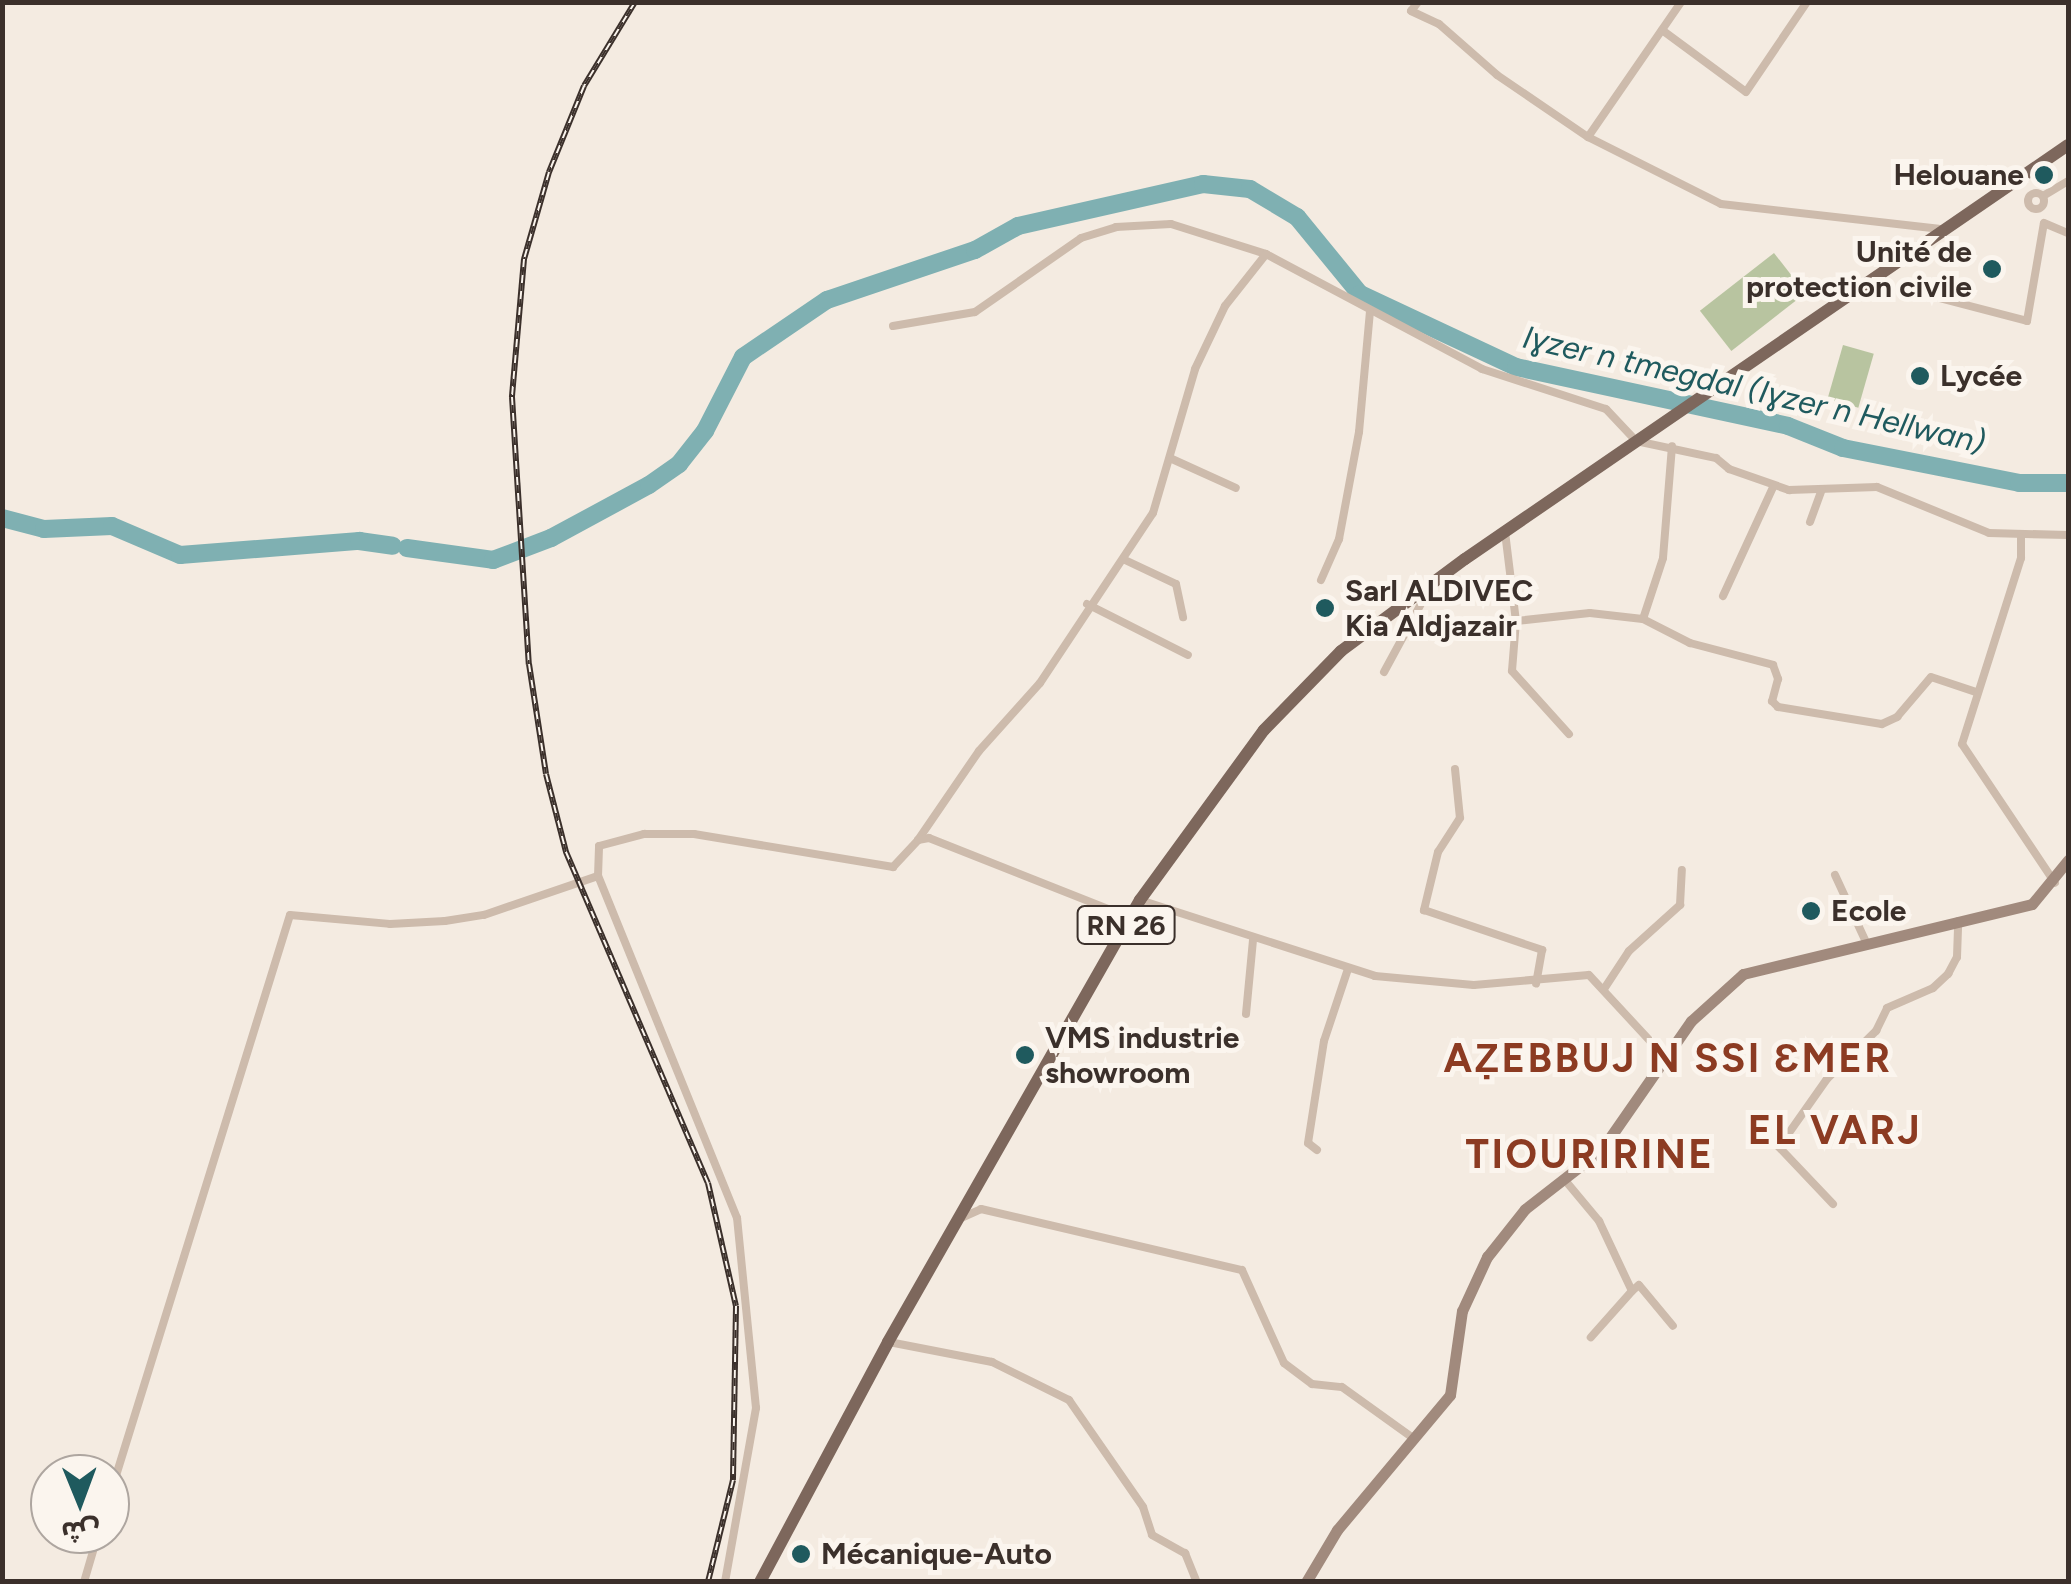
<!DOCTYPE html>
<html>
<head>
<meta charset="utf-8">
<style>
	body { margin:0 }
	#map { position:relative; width:2071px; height:1584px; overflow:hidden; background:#f4ebe1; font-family:Figtree,"Noto Sans Arabic",sans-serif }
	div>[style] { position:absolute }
	.green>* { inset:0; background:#b8c4a0; transform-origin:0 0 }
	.river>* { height:18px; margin:-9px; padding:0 9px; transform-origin:9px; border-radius:9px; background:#7fb0b2 }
	.street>* { height:8px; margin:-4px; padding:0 4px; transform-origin:4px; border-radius:4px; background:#cdbbac }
	.street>.ring { margin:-4px; padding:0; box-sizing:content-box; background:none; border:8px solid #cdbbac; border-radius:50% }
	.secondary>* { height:11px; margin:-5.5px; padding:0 5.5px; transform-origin:5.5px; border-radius:5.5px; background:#a18a7d }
	.primary>* { height:12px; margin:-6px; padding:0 6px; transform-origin:6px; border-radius:6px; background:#7d675c }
	.rail>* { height:6px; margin-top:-3px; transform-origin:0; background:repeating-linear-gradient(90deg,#fbf5ee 0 8px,#3b302b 0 16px); box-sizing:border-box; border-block:2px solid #3b302b }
	.dots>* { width:28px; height:28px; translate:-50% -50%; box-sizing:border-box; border:5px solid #fbf5ee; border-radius:50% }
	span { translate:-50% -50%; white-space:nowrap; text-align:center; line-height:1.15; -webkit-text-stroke:10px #fbf5ee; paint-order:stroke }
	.shield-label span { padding:2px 8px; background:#fbf5ee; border:2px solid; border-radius:8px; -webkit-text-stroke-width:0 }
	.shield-label { font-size:28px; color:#3b302b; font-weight:700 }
	.poi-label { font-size:30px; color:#3b302b; font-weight:700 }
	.right { translate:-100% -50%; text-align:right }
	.left { translate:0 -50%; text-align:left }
	.water-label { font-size:32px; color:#1f5a5e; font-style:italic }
	.district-label { font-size:40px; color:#8c3b22; font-weight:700; letter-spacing:2.5px }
	.frame { position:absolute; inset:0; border:5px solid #3b302b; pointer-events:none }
	.north { position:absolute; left:30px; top:1454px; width:100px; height:100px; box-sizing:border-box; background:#fbf5ee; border:2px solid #aea6a0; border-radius:50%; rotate:179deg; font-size:28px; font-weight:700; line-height:40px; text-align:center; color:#3b302b }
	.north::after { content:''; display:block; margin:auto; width:35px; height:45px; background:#1f5a5e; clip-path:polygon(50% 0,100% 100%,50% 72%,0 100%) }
</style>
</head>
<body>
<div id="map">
	<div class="green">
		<i style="left:1774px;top:253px;width:51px;height:94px;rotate:52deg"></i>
		<i style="left:1843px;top:345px;width:32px;height:56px;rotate:16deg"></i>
	</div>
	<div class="river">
		<i style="left:2px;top:518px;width:43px;rotate:14.7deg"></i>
		<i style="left:44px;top:529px;width:68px;rotate:-2.5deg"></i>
		<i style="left:112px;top:526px;width:74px;rotate:23.1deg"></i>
		<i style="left:180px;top:555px;width:180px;rotate:-4.5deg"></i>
		<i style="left:359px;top:541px;width:34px;rotate:8deg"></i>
		<i style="left:407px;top:548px;width:87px;rotate:7.9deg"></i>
		<i style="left:493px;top:560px;width:62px;rotate:-20.8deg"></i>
		<i style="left:551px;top:538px;width:111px;rotate:-28.4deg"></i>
		<i style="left:649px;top:485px;width:37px;rotate:-35deg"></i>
		<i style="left:679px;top:464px;width:42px;rotate:-51.8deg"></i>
		<i style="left:705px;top:431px;width:83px;rotate:-62.8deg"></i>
		<i style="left:743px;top:357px;width:102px;rotate:-34.2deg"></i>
		<i style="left:827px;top:300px;width:156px;rotate:-18.7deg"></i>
		<i style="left:975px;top:250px;width:49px;rotate:-29.2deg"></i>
		<i style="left:1018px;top:226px;width:190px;rotate:-12.8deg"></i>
		<i style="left:1203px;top:184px;width:47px;rotate:6.1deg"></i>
		<i style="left:1250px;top:189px;width:55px;rotate:30.8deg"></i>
		<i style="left:1297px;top:217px;width:99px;rotate:50.7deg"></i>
		<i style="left:1360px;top:294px;width:172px;rotate:25.1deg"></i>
		<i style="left:1516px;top:367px;width:278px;rotate:12.2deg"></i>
		<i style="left:1788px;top:426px;width:59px;rotate:21.8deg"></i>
		<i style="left:1843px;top:448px;width:179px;rotate:11.2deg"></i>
		<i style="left:2019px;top:483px;width:49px"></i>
	</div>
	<div class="street">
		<i style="left:1418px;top:2px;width:11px;rotate:128deg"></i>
		<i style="left:1411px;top:11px;width:31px;rotate:25deg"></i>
		<i style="left:1439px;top:24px;width:77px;rotate:41.3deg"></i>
		<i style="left:1497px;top:75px;width:110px;rotate:34.3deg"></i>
		<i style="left:1588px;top:137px;width:149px;rotate:26.7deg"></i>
		<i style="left:1721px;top:204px;width:219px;rotate:6.5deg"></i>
		<i style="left:1662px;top:30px;width:104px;rotate:36.4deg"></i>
		<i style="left:1746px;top:92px;width:109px;rotate:-55.9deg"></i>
		<i style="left:1588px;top:137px;width:164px;rotate:-55.4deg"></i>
		<i class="ring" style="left:2028px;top:193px;width:8px;height:8px"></i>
		<i style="left:2043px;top:196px;width:29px;rotate:-31deg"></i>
		<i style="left:2044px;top:223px;width:26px;rotate:23deg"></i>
		<i style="left:1939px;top:298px;width:91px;rotate:14.6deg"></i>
		<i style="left:2027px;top:321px;width:99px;rotate:-80.2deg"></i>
		<i style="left:893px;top:326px;width:83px;rotate:-9.7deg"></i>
		<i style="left:975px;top:312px;width:129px;rotate:-34.9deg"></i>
		<i style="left:1081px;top:238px;width:37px;rotate:-17deg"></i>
		<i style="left:1116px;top:227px;width:55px;rotate:-3.1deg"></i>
		<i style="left:1171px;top:224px;width:100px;rotate:17.5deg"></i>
		<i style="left:1266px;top:254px;width:245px;rotate:28deg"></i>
		<i style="left:1482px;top:369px;width:130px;rotate:17.9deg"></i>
		<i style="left:1606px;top:409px;width:44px;rotate:46.8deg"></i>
		<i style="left:1636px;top:441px;width:82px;rotate:12deg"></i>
		<i style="left:1716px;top:458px;width:17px;rotate:40deg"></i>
		<i style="left:1729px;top:469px;width:64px;rotate:19.3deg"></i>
		<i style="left:1789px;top:490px;width:88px;rotate:-2deg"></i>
		<i style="left:1877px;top:487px;width:121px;rotate:22.3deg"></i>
		<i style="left:1989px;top:533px;width:79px;rotate:1.5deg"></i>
		<i style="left:1172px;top:459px;width:70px;rotate:24.4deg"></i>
		<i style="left:1810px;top:522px;width:35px;rotate:-70deg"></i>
		<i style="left:1505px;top:532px;width:90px;rotate:83deg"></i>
		<i style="left:1516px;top:621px;width:74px;rotate:-6.2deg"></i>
		<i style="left:1590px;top:613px;width:53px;rotate:6.5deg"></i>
		<i style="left:1643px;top:619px;width:53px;rotate:27.1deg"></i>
		<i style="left:1690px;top:643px;width:86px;rotate:14.8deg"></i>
		<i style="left:1773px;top:665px;width:15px;rotate:70deg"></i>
		<i style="left:1778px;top:679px;width:23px;rotate:105deg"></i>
		<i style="left:1772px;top:701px;width:8px;rotate:45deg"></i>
		<i style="left:1778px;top:707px;width:105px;rotate:9.3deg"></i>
		<i style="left:1882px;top:724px;width:17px;rotate:-25deg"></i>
		<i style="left:1897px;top:717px;width:52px;rotate:-49.6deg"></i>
		<i style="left:1931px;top:677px;width:47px;rotate:18.4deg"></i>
		<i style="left:2021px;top:538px;width:20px;rotate:90deg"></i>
		<i style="left:2021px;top:558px;width:195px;rotate:107.6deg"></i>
		<i style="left:1962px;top:744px;width:167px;rotate:56.2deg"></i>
		<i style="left:1125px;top:560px;width:56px;rotate:25.2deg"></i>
		<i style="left:1176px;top:584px;width:34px;rotate:78deg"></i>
		<i style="left:1321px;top:580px;width:45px;rotate:-66.3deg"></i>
		<i style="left:1339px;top:539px;width:109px;rotate:-79.4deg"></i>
		<i style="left:1359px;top:432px;width:121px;rotate:-84.8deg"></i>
		<i style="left:1723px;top:596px;width:122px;rotate:-65.3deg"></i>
		<i style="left:1087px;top:604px;width:113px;rotate:26.8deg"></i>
		<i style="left:1643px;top:619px;width:64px;rotate:-71.8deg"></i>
		<i style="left:1663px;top:558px;width:112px;rotate:-85.4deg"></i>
		<i style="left:1516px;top:621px;width:50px;rotate:94.6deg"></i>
		<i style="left:1512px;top:671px;width:85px;rotate:47.9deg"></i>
		<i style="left:1384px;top:672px;width:94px;rotate:-61.5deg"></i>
		<i style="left:1455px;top:769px;width:49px;rotate:84.2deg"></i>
		<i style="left:1460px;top:818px;width:40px;rotate:122.9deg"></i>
		<i style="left:1438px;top:852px;width:60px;rotate:103.6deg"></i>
		<i style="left:1424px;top:910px;width:125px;rotate:18.7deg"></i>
		<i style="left:1542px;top:950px;width:34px;rotate:100deg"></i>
		<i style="left:918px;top:840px;width:108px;rotate:-55.6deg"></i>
		<i style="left:979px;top:751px;width:91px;rotate:-48.1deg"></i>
		<i style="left:1040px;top:683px;width:204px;rotate:-56.4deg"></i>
		<i style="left:1153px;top:513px;width:150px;rotate:-73.7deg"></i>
		<i style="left:1195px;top:369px;width:70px;rotate:-64.5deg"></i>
		<i style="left:1225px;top:306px;width:66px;rotate:-51.7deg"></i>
		<i style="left:1835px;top:875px;width:74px;rotate:65.2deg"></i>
		<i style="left:1140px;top:900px;width:247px;rotate:17.9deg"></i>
		<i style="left:1375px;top:976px;width:99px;rotate:5.2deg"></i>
		<i style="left:1474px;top:985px;width:115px;rotate:-5deg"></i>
		<i style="left:1589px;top:975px;width:109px;rotate:47.2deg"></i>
		<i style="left:1604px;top:989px;width:45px;rotate:-56.7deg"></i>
		<i style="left:1629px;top:951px;width:69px;rotate:-42deg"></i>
		<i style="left:1680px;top:905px;width:35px;rotate:-87deg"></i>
		<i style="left:1246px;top:1014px;width:74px;rotate:-84.6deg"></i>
		<i style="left:1317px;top:1150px;width:11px;rotate:-142deg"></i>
		<i style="left:1308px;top:1143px;width:103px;rotate:-81.1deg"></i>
		<i style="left:1324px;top:1041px;width:76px;rotate:-71.6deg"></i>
		<i style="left:1564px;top:1179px;width:55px;rotate:50.2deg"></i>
		<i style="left:1599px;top:1221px;width:77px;rotate:64.8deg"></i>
		<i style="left:1632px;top:1291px;width:62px;rotate:131.7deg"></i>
		<i style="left:1833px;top:1204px;width:79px;rotate:-133.5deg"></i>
		<i style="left:1779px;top:1147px;width:83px;rotate:-54.8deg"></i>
		<i style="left:1827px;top:1079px;width:69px;rotate:-44.4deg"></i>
		<i style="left:1876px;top:1031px;width:25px;rotate:-64deg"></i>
		<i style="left:1887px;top:1008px;width:50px;rotate:-23.5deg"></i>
		<i style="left:1933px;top:988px;width:21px;rotate:-43deg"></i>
		<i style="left:1948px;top:974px;width:19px;rotate:-62deg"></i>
		<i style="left:1957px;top:957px;width:36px;rotate:-88deg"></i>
		<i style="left:961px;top:1218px;width:22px;rotate:-24deg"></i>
		<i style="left:981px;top:1209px;width:268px;rotate:13.2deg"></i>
		<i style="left:1242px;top:1270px;width:102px;rotate:65.7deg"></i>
		<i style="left:1284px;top:1363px;width:35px;rotate:37deg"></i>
		<i style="left:1312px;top:1384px;width:30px;rotate:6deg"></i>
		<i style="left:1342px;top:1387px;width:87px;rotate:35.7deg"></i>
		<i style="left:1632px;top:1291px;width:9px;rotate:-41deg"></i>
		<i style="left:1639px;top:1285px;width:53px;rotate:50.3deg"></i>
		<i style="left:889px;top:1342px;width:105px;rotate:11deg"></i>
		<i style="left:992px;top:1362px;width:86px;rotate:26.3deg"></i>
		<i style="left:1069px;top:1400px;width:130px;rotate:55.3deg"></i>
		<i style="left:1143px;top:1507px;width:29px;rotate:72deg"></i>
		<i style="left:1152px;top:1535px;width:38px;rotate:29deg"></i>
		<i style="left:1185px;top:1553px;width:31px;rotate:68deg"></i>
		<i style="left:110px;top:1495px;width:607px;rotate:-72.76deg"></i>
		<i style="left:290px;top:915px;width:100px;rotate:5.1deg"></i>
		<i style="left:390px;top:924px;width:55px;rotate:-3.1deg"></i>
		<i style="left:445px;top:921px;width:39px;rotate:-9deg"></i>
		<i style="left:484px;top:915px;width:120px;rotate:-18.9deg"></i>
		<i style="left:84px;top:1582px;width:50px;rotate:-73.7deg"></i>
		<i style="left:725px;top:1582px;width:177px;rotate:-79.9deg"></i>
		<i style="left:756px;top:1408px;width:191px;rotate:-95.7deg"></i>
		<i style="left:737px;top:1218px;width:369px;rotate:-112.1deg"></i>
		<i style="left:598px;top:876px;width:30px;rotate:-88deg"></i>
		<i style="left:599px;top:846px;width:47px;rotate:-14.9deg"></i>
		<i style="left:644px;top:834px;width:50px"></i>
		<i style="left:694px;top:834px;width:202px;rotate:9.4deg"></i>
		<i style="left:893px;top:867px;width:37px;rotate:-47deg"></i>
		<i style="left:918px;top:840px;width:11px;rotate:-10deg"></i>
		<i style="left:929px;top:838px;width:217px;rotate:21.6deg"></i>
	</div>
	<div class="secondary">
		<i style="left:1306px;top:1582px;width:61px;rotate:-59.2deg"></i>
		<i style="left:1337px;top:1530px;width:176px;rotate:-50.1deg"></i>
		<i style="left:1450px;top:1395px;width:85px;rotate:-81.9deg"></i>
		<i style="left:1462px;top:1311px;width:60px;rotate:-65.2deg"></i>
		<i style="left:1487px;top:1257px;width:61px;rotate:-51.6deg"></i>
		<i style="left:1525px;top:1209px;width:98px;rotate:-37.9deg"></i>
		<i style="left:1602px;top:1149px;width:156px;rotate:-55.2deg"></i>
		<i style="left:1691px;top:1021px;width:70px;rotate:-42.1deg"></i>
		<i style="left:1743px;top:974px;width:297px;rotate:-13.6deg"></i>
		<i style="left:2032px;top:904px;width:57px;rotate:-50.7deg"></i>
	</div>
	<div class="primary">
		<i style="left:760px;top:1582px;width:272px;rotate:-61.9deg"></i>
		<i style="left:888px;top:1342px;width:509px;rotate:-60.31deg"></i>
		<i style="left:1140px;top:900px;width:210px;rotate:-53.9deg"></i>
		<i style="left:1264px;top:730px;width:110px;rotate:-45.7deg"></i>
		<i style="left:1341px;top:651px;width:154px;rotate:-36.6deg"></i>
		<i style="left:1465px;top:559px;width:731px;rotate:-34.47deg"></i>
	</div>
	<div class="rail">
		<i style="left:635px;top:2px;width:98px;rotate:121.3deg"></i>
		<i style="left:584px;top:86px;width:93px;rotate:112.1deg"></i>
		<i style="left:549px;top:172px;width:91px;rotate:106deg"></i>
		<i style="left:524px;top:259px;width:139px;rotate:95deg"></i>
		<i style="left:512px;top:397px;width:268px;rotate:86.4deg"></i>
		<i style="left:529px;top:664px;width:111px;rotate:81.2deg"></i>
		<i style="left:546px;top:774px;width:81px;rotate:75.6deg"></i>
		<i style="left:566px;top:852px;width:360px;rotate:66.8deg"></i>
		<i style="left:708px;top:1183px;width:126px;rotate:77.2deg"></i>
		<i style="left:736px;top:1306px;width:174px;rotate:91deg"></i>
		<i style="left:733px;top:1480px;width:105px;rotate:103.8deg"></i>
	</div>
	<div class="dots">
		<i style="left:2044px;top:175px;background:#1f5a5e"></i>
		<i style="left:1992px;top:269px;background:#1f5a5e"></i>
		<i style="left:1920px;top:376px;background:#1f5a5e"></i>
		<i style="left:1325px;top:608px;background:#1f5a5e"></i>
		<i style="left:1811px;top:911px;background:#1f5a5e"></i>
		<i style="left:1025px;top:1055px;background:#1f5a5e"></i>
		<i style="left:801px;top:1554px;background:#1f5a5e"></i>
	</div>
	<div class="shield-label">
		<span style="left:1126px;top:925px">RN 26</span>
	</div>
	<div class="poi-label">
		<span class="right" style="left:2024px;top:175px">Helouane</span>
		<span class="right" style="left:1972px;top:269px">Unité de<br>protection civile</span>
		<span class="left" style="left:1940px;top:376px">Lycée</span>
		<span class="left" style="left:1345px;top:608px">Sarl ALDIVEC<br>Kia Aldjazair</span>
		<span class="left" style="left:1831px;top:911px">Ecole</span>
		<span class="left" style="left:1045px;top:1055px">VMS industrie<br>showroom</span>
		<span class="left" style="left:821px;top:1554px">Mécanique-Auto</span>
	</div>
	<div class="water-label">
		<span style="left:1754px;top:390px;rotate:13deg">Iɣzer n tmegdal (Iɣzer n Hellwan)</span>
	</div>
	<div class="district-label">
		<span style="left:1668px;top:1058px">AẒEBBUJ N SSI ƐMER</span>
		<span style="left:1835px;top:1130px">EL VARJ</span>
		<span style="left:1590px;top:1154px">TIOURIRINE</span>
	</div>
	<div class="frame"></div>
	<div class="north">ش</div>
</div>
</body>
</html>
